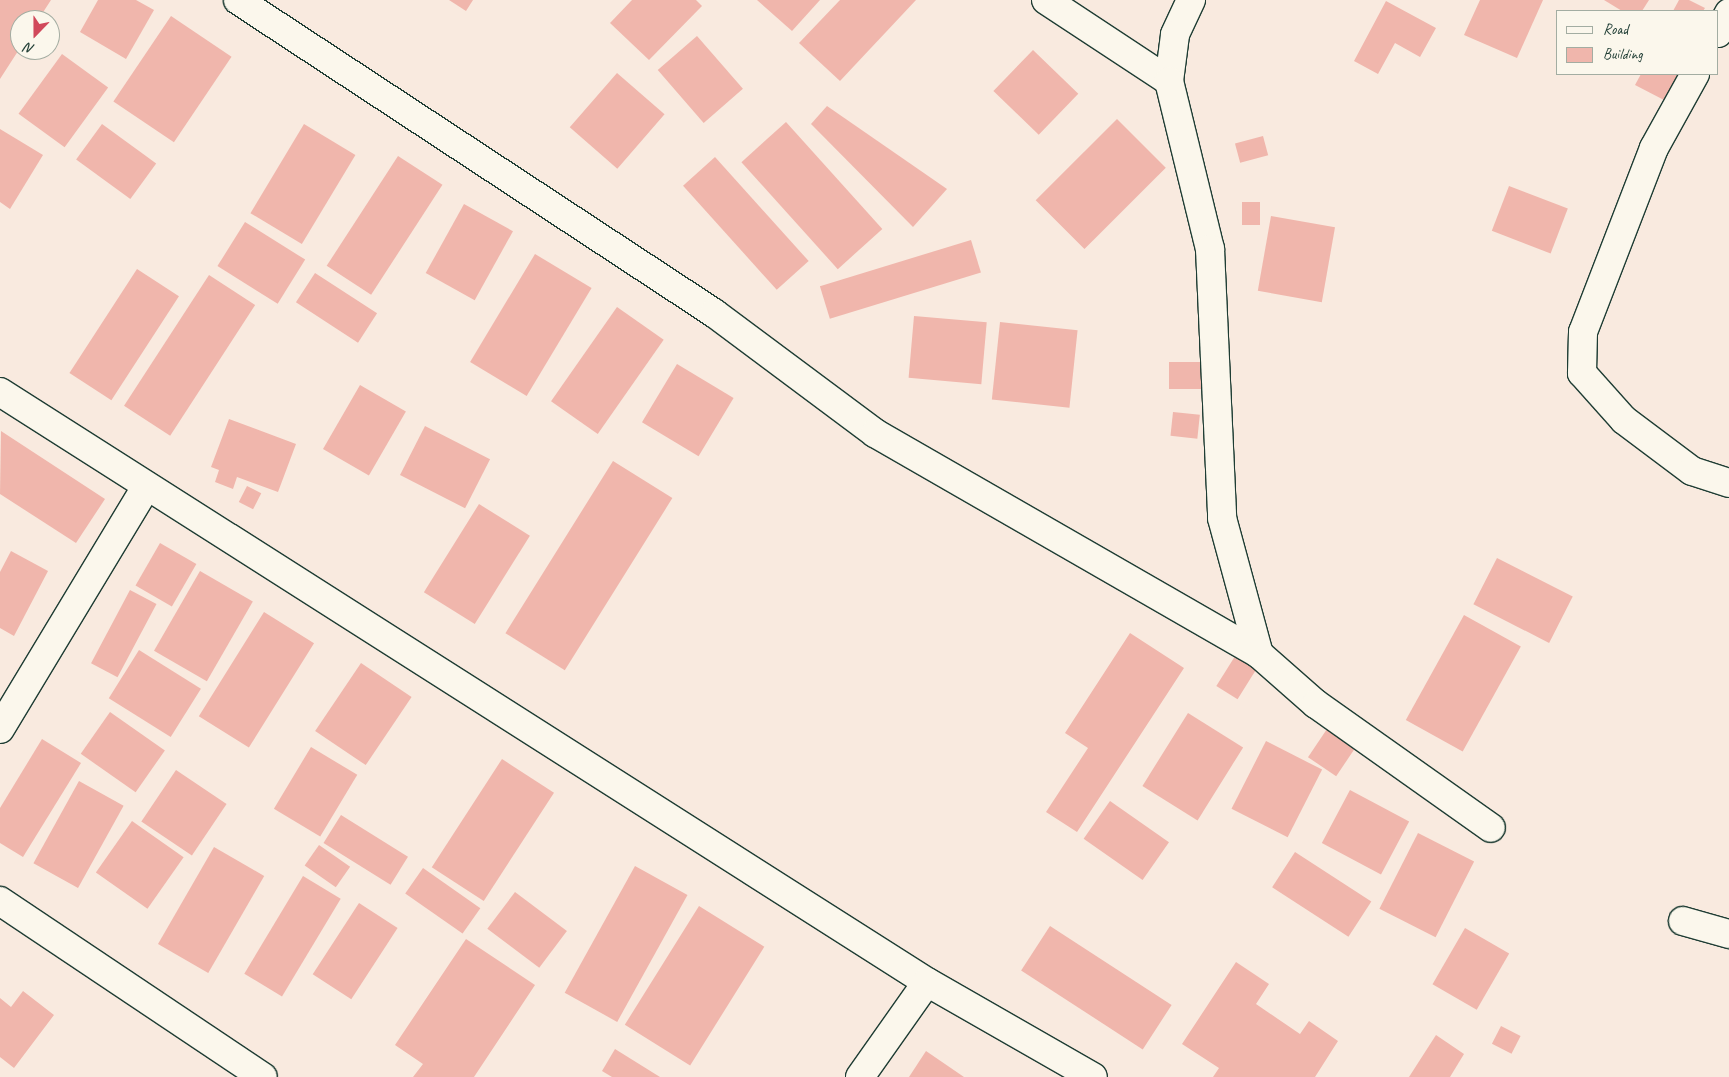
<!DOCTYPE html>
<html>
<head>
<meta charset="utf-8">
<style>
	body { margin:0 }
	#map { position:relative; width:1729px; height:1077px; overflow:hidden; background:#f9eadf; font-family:Caveat,sans-serif }
	div>[style] { position:absolute }
	.building>* { inset:0; background:#f0b6ac; transform-origin:0 0 }
	.roads { filter:drop-shadow(1px 0 #1f3d34) drop-shadow(-1px 0 #1f3d34) drop-shadow(0 1px #1f3d34) drop-shadow(0 -1px #1f3d34) }
	.minor>* { height:28px; margin:-14px; padding:0 14px; transform-origin:14px; border-radius:14px; background:#fbf7ec }
	span { translate:-50% -50%; white-space:nowrap; text-align:center; line-height:1.15; -webkit-text-stroke:4px #fbf7ec; paint-order:stroke }
	.legend { position:absolute; left:1556px; top:10px; width:162px; height:65px; box-sizing:border-box; background:#fbf7ec; border:1px solid #a3ada2; margin:0; padding:6px 9px; list-style:none; font-size:15px; color:#1f3d34 }
	.legend li { display:flex; align-items:center; gap:10px; height:25px }
	.legend b { width:25px; border:1px solid #a3ada2 }
	.north { position:absolute; left:10px; top:10px; width:50px; height:50px; box-sizing:border-box; background:#fbf7ec; border:1px solid #a3ada2; border-radius:50%; rotate:202deg; font-size:14px; font-weight:700; line-height:20px; text-align:center; color:#1f3d34 }
	.north::after { content:''; display:block; margin:auto; width:18px; height:22px; background:#d1495b; clip-path:polygon(50% 0,100% 100%,50% 72%,0 100%) }
</style>
</head>
<body>
<div id="map">
	<div class="building">
		<i style="clip-path:polygon(0 0,51px 0,38px 20px,20px 20px,20px 48px,0 79px)"></i>
		<i style="clip-path:polygon(98px 0,136px 0,154px 10px,126px 59px,80px 32px)"></i>
		<i style="clip-path:polygon(449px 0,473px 0,466px 11px)"></i>
		<i style="clip-path:polygon(632px 0,696px 0,702px 6px,649px 60px,610px 23px)"></i>
		<i style="clip-path:polygon(757px 0,820px 0,792px 31px)"></i>
		<i style="clip-path:polygon(840px 0,916px 0,840px 81px,799px 43px)"></i>
		<i style="clip-path:polygon(1480px 0,1543px 0,1517px 58px,1464px 35px)"></i>
		<i style="clip-path:polygon(1604px 0,1649px 0,1642px 11px,1622px 11px)"></i>
		<i style="clip-path:polygon(1679px 0,1689px 0,1705px 8px,1703px 11px,1673px 11px)"></i>
		<i style="clip-path:polygon(1386px 1px,1436px 28px,1420px 57px,1395px 43px,1378px 74px,1354px 61px)"></i>
		<i style="left:171px;top:16px;width:73px;height:103px;rotate:34deg"></i>
		<i style="left:697px;top:36px;width:70px;height:52px;rotate:49deg"></i>
		<i style="left:1033px;top:50px;width:63px;height:57px;rotate:44deg"></i>
		<i style="left:62px;top:54px;width:57px;height:74px;rotate:36deg"></i>
		<i style="left:617px;top:73px;width:63px;height:72px;rotate:41deg"></i>
		<i style="clip-path:polygon(1641px 74px,1678px 74px,1664px 100px,1635px 85px)"></i>
		<i style="clip-path:polygon(827px 106px,947px 189px,913px 227px,811px 124px)"></i>
		<i style="left:1117px;top:119px;width:69px;height:115px;rotate:45deg"></i>
		<i style="left:786px;top:122px;width:144px;height:60px;rotate:48deg"></i>
		<i style="left:102px;top:124px;width:67px;height:44px;rotate:36deg"></i>
		<i style="left:304px;top:124px;width:60px;height:104px;rotate:31deg"></i>
		<i style="clip-path:polygon(0 129px,43px 155px,10px 209px,0 202px)"></i>
		<i style="left:1263px;top:136px;width:20px;height:29px;rotate:75deg"></i>
		<i style="left:398px;top:156px;width:53px;height:131px;rotate:33deg"></i>
		<i style="left:715px;top:157px;width:140px;height:43px;rotate:48deg"></i>
		<i style="left:1509px;top:186px;width:63px;height:48px;rotate:21deg"></i>
		<i style="left:1242px;top:202px;width:18px;height:23px"></i>
		<i style="left:464px;top:204px;width:56px;height:79px;rotate:29deg"></i>
		<i style="left:1271px;top:216px;width:65px;height:76px;rotate:10deg"></i>
		<i style="left:245px;top:222px;width:71px;height:52px;rotate:32deg"></i>
		<i style="left:971px;top:240px;width:34px;height:158px;rotate:73deg"></i>
		<i style="left:535px;top:254px;width:66px;height:126px;rotate:31deg"></i>
		<i style="left:137px;top:269px;width:50px;height:124px;rotate:33deg"></i>
		<i style="left:315px;top:273px;width:74px;height:35px;rotate:33deg"></i>
		<i style="left:209px;top:275px;width:55px;height:156px;rotate:33deg"></i>
		<i style="left:617px;top:307px;width:57px;height:115px;rotate:35deg"></i>
		<i style="left:914px;top:316px;width:73px;height:62px;rotate:5deg"></i>
		<i style="left:1000px;top:322px;width:78px;height:78px;rotate:6deg"></i>
		<i style="left:1207px;top:362px;width:27px;height:38px;rotate:90deg"></i>
		<i style="left:677px;top:364px;width:66px;height:68px;rotate:31deg"></i>
		<i style="left:360px;top:385px;width:53px;height:74px;rotate:30deg"></i>
		<i style="left:1173px;top:412px;width:27px;height:24px;rotate:6deg"></i>
		<i style="clip-path:polygon(229px 419px,296px 444px,278px 492px,237px 477px,233px 489px,215px 482px,219px 470px,211px 467px)"></i>
		<i style="left:425px;top:426px;width:73px;height:55px;rotate:27deg"></i>
		<i style="clip-path:polygon(1px 431px,105px 499px,76px 543px,0 494px)"></i>
		<i style="left:613px;top:461px;width:70px;height:203px;rotate:32deg"></i>
		<i style="left:247px;top:486px;width:16px;height:18px;rotate:27deg"></i>
		<i style="left:479px;top:504px;width:60px;height:104px;rotate:32deg"></i>
		<i style="left:160px;top:543px;width:42px;height:49px;rotate:30deg"></i>
		<i style="clip-path:polygon(11px 551px,48px 571px,14px 636px,0 628px,0 572px)"></i>
		<i style="left:1497px;top:558px;width:85px;height:52px;rotate:27deg"></i>
		<i style="left:200px;top:571px;width:61px;height:92px;rotate:30deg"></i>
		<i style="left:130px;top:590px;width:30px;height:83px;rotate:28deg"></i>
		<i style="left:264px;top:612px;width:59px;height:123px;rotate:32deg"></i>
		<i style="left:1464px;top:615px;width:65px;height:120px;rotate:29deg"></i>
		<i style="clip-path:polygon(1130px 633px,1184px 668px,1077px 832px,1046px 812px,1088px 748px,1065px 733px)"></i>
		<i style="left:139px;top:650px;width:73px;height:57px;rotate:32deg"></i>
		<i style="left:1237px;top:653px;width:25px;height:39px;rotate:32deg"></i>
		<i style="left:361px;top:663px;width:61px;height:82px;rotate:34deg"></i>
		<i style="left:110px;top:712px;width:67px;height:51px;rotate:35deg"></i>
		<i style="left:1188px;top:713px;width:65px;height:86px;rotate:32deg"></i>
		<i style="left:1327px;top:729px;width:34px;height:34px;rotate:34deg"></i>
		<i style="clip-path:polygon(42px 739px,81px 763px,23px 857px,0 843px,0 808px)"></i>
		<i style="left:1266px;top:741px;width:63px;height:76px;rotate:27deg"></i>
		<i style="left:311px;top:747px;width:54px;height:72px;rotate:31deg"></i>
		<i style="left:502px;top:759px;width:62px;height:129px;rotate:33deg"></i>
		<i style="left:176px;top:770px;width:61px;height:62px;rotate:34deg"></i>
		<i style="left:79px;top:781px;width:51px;height:94px;rotate:29deg"></i>
		<i style="left:1350px;top:790px;width:67px;height:60px;rotate:28deg"></i>
		<i style="left:1110px;top:801px;width:72px;height:46px;rotate:35deg"></i>
		<i style="left:341px;top:815px;width:79px;height:33px;rotate:32deg"></i>
		<i style="left:132px;top:821px;width:63px;height:63px;rotate:35deg"></i>
		<i style="left:1418px;top:833px;width:63px;height:85px;rotate:27deg"></i>
		<i style="left:319px;top:845px;width:38px;height:25px;rotate:35deg"></i>
		<i style="left:214px;top:847px;width:58px;height:112px;rotate:30deg"></i>
		<i style="left:1295px;top:852px;width:91px;height:42px;rotate:33deg"></i>
		<i style="left:635px;top:866px;width:60px;height:145px;rotate:29deg"></i>
		<i style="left:423px;top:868px;width:70px;height:31px;rotate:35deg"></i>
		<i style="left:303px;top:876px;width:44px;height:114px;rotate:31deg"></i>
		<i style="left:515px;top:892px;width:65px;height:46px;rotate:37deg"></i>
		<i style="left:359px;top:903px;width:46px;height:85px;rotate:33deg"></i>
		<i style="left:699px;top:906px;width:77px;height:140px;rotate:32deg"></i>
		<i style="left:1050px;top:926px;width:145px;height:53px;rotate:33deg"></i>
		<i style="left:1465px;top:928px;width:51px;height:65px;rotate:30deg"></i>
		<i style="clip-path:polygon(466px 939px,535px 985px,474px 1077px,413px 1077px,423px 1064px,395px 1045px)"></i>
		<i style="clip-path:polygon(1236px 962px,1269px 984px,1256px 1004px,1300px 1034px,1309px 1021px,1338px 1041px,1315px 1077px,1213px 1077px,1219px 1068px,1182px 1044px)"></i>
		<i style="clip-path:polygon(23px 991px,54px 1015px,14px 1068px,0 1057px,0 998px,11px 1007px)"></i>
		<i style="left:1501px;top:1026px;width:22px;height:20px;rotate:27deg"></i>
		<i style="clip-path:polygon(1436px 1035px,1464px 1054px,1450px 1077px,1409px 1077px)"></i>
		<i style="clip-path:polygon(615px 1049px,660px 1077px,612px 1077px,602px 1071px)"></i>
		<i style="clip-path:polygon(926px 1051px,964px 1077px,909px 1077px)"></i>
	</div>
	<div class="roads">
		<div class="minor">
			<i style="left:238px;top:0;width:570px;rotate:33.33deg"></i>
			<i style="left:714px;top:313px;width:201px;rotate:36.7deg"></i>
			<i style="left:875px;top:433px;width:443px;rotate:29.9deg"></i>
			<i style="left:1046px;top:0;width:147px;rotate:33.4deg"></i>
			<i style="left:1191px;top:0;width:38px;rotate:115deg"></i>
			<i style="left:1175px;top:35px;width:46px;rotate:97.4deg"></i>
			<i style="left:1169px;top:81px;width:173px;rotate:76.3deg"></i>
			<i style="left:1210px;top:249px;width:269px;rotate:87.4deg"></i>
			<i style="left:1222px;top:518px;width:141px;rotate:74.8deg"></i>
			<i style="left:1259px;top:654px;width:76px;rotate:41.3deg"></i>
			<i style="left:1316px;top:704px;width:214px;rotate:35.3deg"></i>
			<i style="left:1718px;top:33px;width:23px;rotate:-61deg"></i>
			<i style="left:1695px;top:74px;width:85px;rotate:119deg"></i>
			<i style="left:1654px;top:148px;width:197px;rotate:111.1deg"></i>
			<i style="left:1583px;top:332px;width:41px;rotate:91.4deg"></i>
			<i style="left:1582px;top:373px;width:63px;rotate:48.2deg"></i>
			<i style="left:1624px;top:420px;width:85px;rotate:36.9deg"></i>
			<i style="left:1692px;top:471px;width:39px;rotate:18deg"></i>
			<i style="left:0;top:392px;width:1099px;rotate:32.48deg"></i>
			<i style="left:927px;top:982px;width:191px;rotate:29.8deg"></i>
			<i style="left:0;top:729px;width:283px;rotate:-58.9deg"></i>
			<i style="left:0;top:901px;width:316px;rotate:33.8deg"></i>
			<i style="left:1683px;top:921px;width:48px;rotate:15.8deg"></i>
			<i style="left:860px;top:1077px;width:116px;rotate:-54.8deg"></i>
		</div>
	</div>
	<ul class="legend">
	<li><b style="height:6px;background:#fbf7ec"></b>Road</li>
	<li><b style="height:14px;background:#f0b6ac"></b>Building</li>
	</ul>
	<div class="north">N</div>
</div>
</body>
</html>
